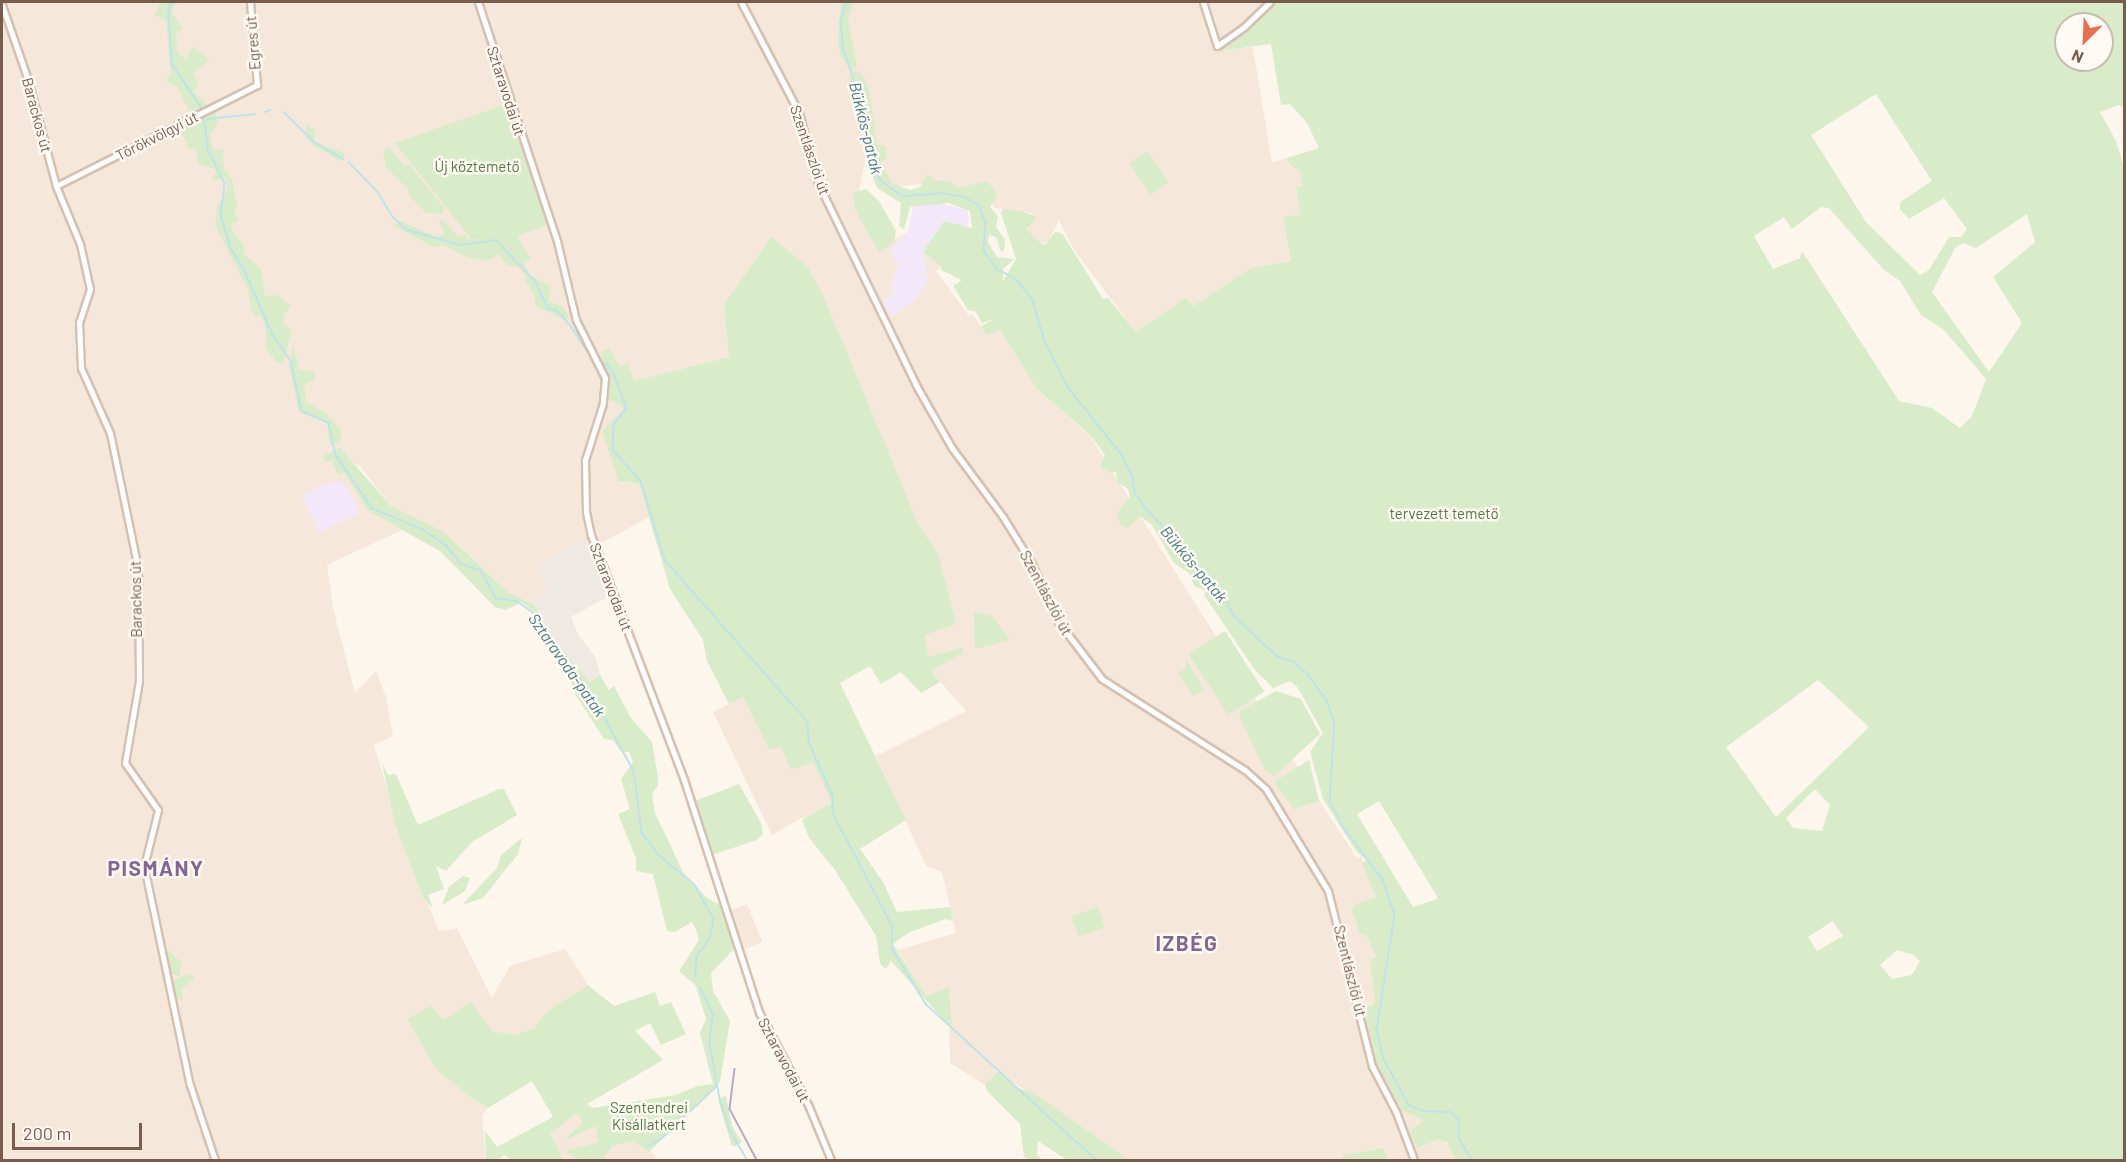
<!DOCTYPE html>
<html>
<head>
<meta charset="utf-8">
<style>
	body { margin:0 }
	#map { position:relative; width:2126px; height:1162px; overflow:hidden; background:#fdf6ec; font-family:Barlow,sans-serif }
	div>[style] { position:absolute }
	.residential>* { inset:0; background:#f5e8da; transform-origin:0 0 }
	.industrial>* { inset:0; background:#efe9e4 }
	.education>* { inset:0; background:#f3e8fa }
	.green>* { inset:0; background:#d8ecc9; transform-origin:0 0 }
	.stream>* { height:1.5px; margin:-0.75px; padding:0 0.75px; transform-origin:0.75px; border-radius:0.75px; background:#bfe3e8 }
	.roads { filter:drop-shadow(2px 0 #d6c0b0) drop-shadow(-2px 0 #d6c0b0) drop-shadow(0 2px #d6c0b0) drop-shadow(0 -2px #d6c0b0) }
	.secondary>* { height:5px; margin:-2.5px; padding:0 2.5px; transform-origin:2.5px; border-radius:2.5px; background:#fff }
	.tram>* { height:1.5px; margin:-0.75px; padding:0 0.75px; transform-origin:0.75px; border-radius:0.75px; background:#b9a8c9 }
	span { translate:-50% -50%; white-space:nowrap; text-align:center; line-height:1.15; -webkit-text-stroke:5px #fffaf3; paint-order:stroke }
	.street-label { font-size:15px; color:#7a5c4d }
	.park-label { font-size:15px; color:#537a41 }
	.water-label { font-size:16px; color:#437c86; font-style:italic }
	.district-label { font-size:21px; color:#846695; font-weight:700; letter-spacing:1.5px }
	.frame { position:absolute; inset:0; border:3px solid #7a5c4d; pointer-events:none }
	.north { position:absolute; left:2054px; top:12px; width:60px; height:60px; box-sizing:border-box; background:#fffaf3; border:2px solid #cabbb1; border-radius:50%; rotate:204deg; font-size:16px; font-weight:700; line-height:24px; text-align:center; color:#7a5c4d }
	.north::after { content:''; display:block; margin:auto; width:21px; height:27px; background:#e76f51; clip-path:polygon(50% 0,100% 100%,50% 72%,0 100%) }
	.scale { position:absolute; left:12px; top:1123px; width:130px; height:27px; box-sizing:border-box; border:3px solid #7a5c4d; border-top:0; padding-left:8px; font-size:18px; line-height:21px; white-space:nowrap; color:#7a5c4d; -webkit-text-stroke:4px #fffaf3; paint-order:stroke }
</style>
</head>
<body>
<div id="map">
	<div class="residential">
		<i style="clip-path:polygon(2px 2px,1269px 2px,1220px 51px,1253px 47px,1272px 163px,1287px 158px,1289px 164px,1300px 171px,1302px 186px,1296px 187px,1301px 214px,1283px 217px,1291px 261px,1251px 268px,1192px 307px,1186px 299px,1136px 332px,1074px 250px,1059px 220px,1049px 240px,1041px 246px,1028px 229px,1032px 213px,994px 208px,985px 185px,959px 191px,922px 184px,892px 187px,874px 157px,868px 106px,850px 75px,862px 113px,866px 154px,858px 197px,877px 249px,908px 232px,914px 204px,969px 219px,967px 227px,944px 221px,923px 252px,941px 266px,936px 271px,969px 316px,973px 314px,987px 336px,1000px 330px,1037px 389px,1090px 436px,1320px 802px,1357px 858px,1361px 856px,1377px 900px,1367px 929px,1376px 958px,1375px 999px,1374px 1004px,1365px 1005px,1424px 1120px,1417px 1148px,1438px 1140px,1447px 1143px,1455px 1160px,1389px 1160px,1383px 1148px,1344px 1155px,1340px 1160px,1129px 1160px,998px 1072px,985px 1085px,950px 1063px,949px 989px,926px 997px,898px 950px,956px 933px,942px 872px,926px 866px,876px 756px,966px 711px,931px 671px,962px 653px,961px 647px,928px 657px,924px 635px,938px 554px,918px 524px,724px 305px,729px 357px,634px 381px,621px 483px,639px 483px,649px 517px,594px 547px,535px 567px,549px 587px,534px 604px,509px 593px,443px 531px,391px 506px,359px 465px,332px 461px,344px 473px,368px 511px,402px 530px,327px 565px,334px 612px,355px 693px,376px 671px,386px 697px,393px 736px,374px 745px,405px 848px,439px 931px,457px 928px,492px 998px,510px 966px,565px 949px,588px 985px,546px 1012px,535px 1028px,514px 1035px,492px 1031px,473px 1099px,488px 1108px,482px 1115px,486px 1160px,2px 1160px)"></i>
		<i style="clip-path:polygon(743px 697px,769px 750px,781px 747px,813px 761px,832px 803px,813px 817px,801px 818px,772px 835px,713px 712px)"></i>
		<i style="left:747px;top:904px;width:41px;height:19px;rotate:68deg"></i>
		<i style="clip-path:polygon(577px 1113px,583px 1123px,566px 1136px,568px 1139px,595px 1125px,599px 1142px,567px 1150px,581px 1160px,565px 1160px,549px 1134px)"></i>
		<i style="clip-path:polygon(632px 1141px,656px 1156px,653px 1160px,603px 1160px,612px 1146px)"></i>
	</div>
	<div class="industrial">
		<i style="clip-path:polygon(590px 537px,609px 596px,571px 617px,579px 636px,595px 656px,600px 675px,591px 684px,553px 638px,534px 604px,549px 587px,535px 567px)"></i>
	</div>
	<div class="education">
		<i style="clip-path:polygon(914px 204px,943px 204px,967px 210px,969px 219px,967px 227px,944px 221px,923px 252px,928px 280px,923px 289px,915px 300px,890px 318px,882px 300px,892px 295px,893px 276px,899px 267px,890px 249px,908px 232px)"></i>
		<i style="clip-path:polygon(339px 482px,347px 487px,360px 513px,319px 532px,302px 496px,328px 483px)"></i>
	</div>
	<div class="green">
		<i style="clip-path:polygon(161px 2px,178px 2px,171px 11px,183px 29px,176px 32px,177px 52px,187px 59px,192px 46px,210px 59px,193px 74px,199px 84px,193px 92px,208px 106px,191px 114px,177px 87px,166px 81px,171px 73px,166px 20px,154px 15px)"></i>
		<i style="clip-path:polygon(841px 2px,854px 2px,848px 18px,857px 67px,849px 68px,841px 58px,838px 42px)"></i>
		<i style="clip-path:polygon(evenodd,1269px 2px,2124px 2px,2124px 108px,2119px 105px,2100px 112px,2116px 141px,2124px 167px,2124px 1160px,1455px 1160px,1447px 1142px,1438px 1140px,1417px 1148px,1410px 1132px,1423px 1120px,1402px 1110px,1376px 1062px,1363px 1007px,1374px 1004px,1375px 999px,1370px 960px,1376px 957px,1367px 936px,1360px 934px,1352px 911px,1354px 905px,1376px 897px,1362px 863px,1366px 860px,1356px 851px,1323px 799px,1310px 752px,1323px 733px,1298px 688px,1290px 681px,1273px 688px,1255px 670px,1204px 595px,1206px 591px,1194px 586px,1189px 573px,1174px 563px,1152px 525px,1140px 516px,1128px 528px,1121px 526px,1117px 513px,1130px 497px,1128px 489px,1118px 483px,1116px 472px,1109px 473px,1100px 466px,1105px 455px,1090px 435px,1037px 389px,1000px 330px,987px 336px,981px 326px,994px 319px,982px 323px,976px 312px,968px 310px,953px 286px,962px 280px,941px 270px,941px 266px,923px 252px,944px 221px,972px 228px,970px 211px,948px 203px,910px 207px,904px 229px,899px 226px,901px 203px,877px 188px,868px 164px,862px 109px,849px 78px,851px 71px,862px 73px,869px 89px,877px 145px,886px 146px,886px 159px,880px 162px,893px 184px,910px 190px,920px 187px,927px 174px,936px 181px,949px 181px,958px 188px,988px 181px,997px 196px,990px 207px,998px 216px,996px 227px,1005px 240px,1004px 251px,1001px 252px,996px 237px,989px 235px,988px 242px,997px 257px,1014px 259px,1003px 269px,1003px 281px,1016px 259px,1001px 213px,1003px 209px,1021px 211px,1037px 217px,1027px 229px,1041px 244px,1045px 245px,1055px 232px,1062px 233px,1103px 299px,1108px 298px,1136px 332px,1186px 298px,1193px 306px,1251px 268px,1291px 261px,1283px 217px,1300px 214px,1296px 187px,1302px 186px,1300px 171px,1289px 164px,1287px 158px,1319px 148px,1307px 123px,1290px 104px,1281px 105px,1271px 44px,1220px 51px,1217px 42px,1241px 28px,1269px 2px,2066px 24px,2102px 24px,2102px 60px,2066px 60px,2066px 24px,1269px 2px,1876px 94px,1932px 181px,1900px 202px,1900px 209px,1909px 219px,1944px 198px,1967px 229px,1961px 237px,1949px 237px,1929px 270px,1920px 275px,1866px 222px,1811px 135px,1876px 94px,1269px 2px,1821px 207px,1829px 208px,1883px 269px,1900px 281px,1921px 315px,1944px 330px,1986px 379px,1972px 416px,1960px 428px,1932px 408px,1899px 401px,1802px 251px,1800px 258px,1773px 269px,1754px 236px,1784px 217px,1792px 229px,1821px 207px,1269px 2px,2027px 214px,2035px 242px,1993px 277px,2022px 323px,1989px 372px,1932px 292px,1955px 248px,1963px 243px,1976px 248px,2027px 214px,1269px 2px,1818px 680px,1869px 727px,1776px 817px,1726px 747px,1818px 680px,1269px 2px,1815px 789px,1830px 805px,1822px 831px,1793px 828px,1786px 818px,1815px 789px,1269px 2px,1379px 801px,1438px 898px,1437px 899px,1413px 907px,1357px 814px,1379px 801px,1269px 2px,1833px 921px,1843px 936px,1817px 951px,1808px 937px,1833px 921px,1269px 2px,1897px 950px,1912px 954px,1920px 961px,1912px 975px,1892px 979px,1880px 965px,1897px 950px)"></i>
		<i style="clip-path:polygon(506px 104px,548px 225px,517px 236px,531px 259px,524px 264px,530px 275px,551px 287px,549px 301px,563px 307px,569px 317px,565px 320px,536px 306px,533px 292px,525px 281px,527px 278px,519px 267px,506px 265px,499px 254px,487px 261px,467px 257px,443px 245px,433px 247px,393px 225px,401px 221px,438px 238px,444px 233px,439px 220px,445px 221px,458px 237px,464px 235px,471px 241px,481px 238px,472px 240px,395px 143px)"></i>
		<i style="clip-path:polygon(216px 112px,218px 123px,211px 133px,211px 142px,214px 149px,223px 149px,224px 169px,232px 179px,237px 206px,234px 213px,239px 220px,231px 224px,232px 230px,244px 246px,243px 253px,261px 269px,265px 296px,277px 295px,291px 306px,284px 314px,283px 324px,292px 330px,283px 363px,276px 362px,266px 348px,266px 327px,261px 316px,256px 318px,251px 309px,248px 290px,215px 225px,218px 204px,228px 188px,224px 178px,212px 181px,216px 170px,199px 164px,195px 150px,188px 148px,180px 129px)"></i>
		<i style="clip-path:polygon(307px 124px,315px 131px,314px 143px,345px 153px,342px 162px,313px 145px,306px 136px)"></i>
		<i style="clip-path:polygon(388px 147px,405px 166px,410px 165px,444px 208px,443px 214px,426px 213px,410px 197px,408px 189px,386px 167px,383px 152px)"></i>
		<i style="left:1147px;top:151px;width:38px;height:22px;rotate:55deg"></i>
		<i style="clip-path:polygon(866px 189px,879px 201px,896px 231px,894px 242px,879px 252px,855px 210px,853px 193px)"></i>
		<i style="clip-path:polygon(771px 237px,807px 266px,823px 295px,918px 524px,938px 554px,956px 624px,925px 635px,928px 657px,962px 647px,963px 653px,931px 671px,940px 682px,921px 693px,901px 672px,881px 684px,870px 666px,840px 683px,906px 820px,860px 849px,883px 882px,897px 912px,950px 907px,953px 921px,945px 919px,908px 933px,893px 944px,926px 996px,949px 988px,952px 1029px,891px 961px,886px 969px,880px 964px,876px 936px,835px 870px,809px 838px,802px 820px,832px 803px,813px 762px,791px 770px,781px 747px,769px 750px,743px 697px,729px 704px,707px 661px,703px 640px,670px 589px,639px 483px,619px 482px,602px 431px,624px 409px,609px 399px,601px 352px,609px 349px,619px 366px,628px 364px,634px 381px,729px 357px,724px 305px)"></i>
		<i style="clip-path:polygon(293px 345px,299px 369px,315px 372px,315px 380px,304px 384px,306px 402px,325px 413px,341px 430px,340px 441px,330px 446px,327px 423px,299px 412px,289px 365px)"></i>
		<i style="clip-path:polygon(340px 448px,391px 506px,443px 531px,509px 593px,534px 604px,553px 638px,590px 683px,600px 675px,609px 690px,614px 686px,631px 718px,652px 742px,658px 777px,658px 785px,652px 794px,655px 813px,683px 872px,707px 898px,721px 905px,735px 948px,711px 973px,713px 991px,730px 1021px,720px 1082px,649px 1152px,632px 1141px,612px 1146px,603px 1160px,581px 1160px,568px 1154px,567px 1150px,599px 1142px,595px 1126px,568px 1139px,566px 1137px,583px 1123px,577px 1113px,550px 1134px,564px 1160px,512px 1160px,504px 1155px,499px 1160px,486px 1160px,485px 1131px,497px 1147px,553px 1117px,532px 1081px,488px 1108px,473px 1099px,436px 1069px,407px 1019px,431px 1006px,444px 1020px,471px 1002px,492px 1031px,514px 1035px,535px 1028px,546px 1012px,588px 985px,614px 1006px,655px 992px,660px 1006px,671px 1002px,686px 1034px,661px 1045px,650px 1023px,635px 1031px,663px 1060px,587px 1104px,593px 1108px,676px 1095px,697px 1086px,713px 1084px,700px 1033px,706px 1019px,696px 986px,679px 971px,699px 940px,697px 932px,692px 922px,675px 932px,667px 931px,653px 874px,636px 871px,636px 858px,618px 814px,630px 809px,621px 779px,633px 762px,629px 752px,621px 752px,613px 740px,604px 739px,575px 694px,567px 671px,542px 637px,547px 632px,536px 613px,522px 602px,506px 610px,495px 607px,440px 551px,368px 511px,344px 473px,338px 475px,332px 461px,326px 462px,322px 456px)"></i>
		<i style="clip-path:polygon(974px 612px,992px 616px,1010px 640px,975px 649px)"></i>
		<i style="left:1225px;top:631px;width:72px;height:43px;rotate:57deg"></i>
		<i style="clip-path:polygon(1186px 659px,1204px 689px,1193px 696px,1178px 673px,1185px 669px)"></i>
		<i style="clip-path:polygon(1276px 691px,1301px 699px,1320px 734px,1274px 776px,1266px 772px,1239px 716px,1241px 710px)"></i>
		<i style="clip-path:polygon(1309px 760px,1319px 801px,1294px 809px,1274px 782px)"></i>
		<i style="clip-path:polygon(382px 763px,388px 775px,396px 774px,418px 825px,499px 789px,504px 789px,517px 815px,472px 842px,446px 871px,436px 866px,444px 889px,428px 895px,433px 909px,423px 898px,395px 824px)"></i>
		<i style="clip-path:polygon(739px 784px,761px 823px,763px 834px,757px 840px,712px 855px,694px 801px)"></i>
		<i style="clip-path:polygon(522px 838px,518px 854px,483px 898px,462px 905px,497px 868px,501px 855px)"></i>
		<i style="clip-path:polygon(463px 876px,470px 878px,465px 891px,442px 905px,449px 887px)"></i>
		<i style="left:1098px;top:907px;width:22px;height:28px;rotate:72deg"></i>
		<i style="clip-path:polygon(165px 947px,182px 963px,179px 977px,170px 972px)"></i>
		<i style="clip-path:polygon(190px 973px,195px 979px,182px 988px,183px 999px,173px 999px,171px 982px)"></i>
		<i style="clip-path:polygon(998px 1071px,1017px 1088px,1032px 1092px,1129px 1160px,1067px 1160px,1038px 1141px,1037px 1155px,1043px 1160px,1029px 1160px,1024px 1157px,1020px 1124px,987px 1091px,985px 1085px)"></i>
		<i style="clip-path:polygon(726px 1095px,732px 1126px,742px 1142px,736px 1146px,732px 1146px,718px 1100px)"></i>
		<i style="clip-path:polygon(1383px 1148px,1389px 1160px,1340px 1160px,1344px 1155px)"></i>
	</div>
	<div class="stream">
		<i style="left:173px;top:2px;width:9px;rotate:117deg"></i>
		<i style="left:169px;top:10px;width:54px;rotate:86.8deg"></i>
		<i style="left:172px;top:64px;width:55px;rotate:56deg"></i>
		<i style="left:847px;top:2px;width:21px;rotate:107deg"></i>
		<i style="left:841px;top:22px;width:25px;rotate:85deg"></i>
		<i style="left:843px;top:47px;width:58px;rotate:70.9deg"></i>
		<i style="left:862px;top:102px;width:54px;rotate:81.4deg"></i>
		<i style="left:870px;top:155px;width:27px;rotate:68deg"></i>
		<i style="left:880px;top:180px;width:28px;rotate:35deg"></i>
		<i style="left:903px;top:196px;width:39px;rotate:-4deg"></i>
		<i style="left:942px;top:193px;width:22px;rotate:10deg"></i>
		<i style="left:964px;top:197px;width:16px;rotate:27deg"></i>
		<i style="left:978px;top:204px;width:21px;rotate:67deg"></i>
		<i style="left:986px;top:223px;width:28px;rotate:94deg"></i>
		<i style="left:984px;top:251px;width:22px;rotate:54deg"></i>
		<i style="left:997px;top:269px;width:20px;rotate:27deg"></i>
		<i style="left:1015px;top:278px;width:26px;rotate:50deg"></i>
		<i style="left:1032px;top:298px;width:45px;rotate:73.2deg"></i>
		<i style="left:1045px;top:341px;width:51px;rotate:63.4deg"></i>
		<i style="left:1068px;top:387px;width:87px;rotate:51.5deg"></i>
		<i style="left:1122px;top:455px;width:25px;rotate:64deg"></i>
		<i style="left:1133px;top:478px;width:15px;rotate:82deg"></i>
		<i style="left:1135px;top:493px;width:19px;rotate:54deg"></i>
		<i style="left:1146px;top:508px;width:54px;rotate:48deg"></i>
		<i style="left:1182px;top:548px;width:47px;rotate:55.3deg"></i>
		<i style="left:1209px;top:587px;width:18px;rotate:34deg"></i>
		<i style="left:1224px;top:597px;width:21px;rotate:62deg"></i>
		<i style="left:1234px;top:616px;width:59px;rotate:42.9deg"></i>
		<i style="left:1277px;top:656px;width:18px;rotate:19deg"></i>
		<i style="left:1294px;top:662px;width:18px;rotate:41deg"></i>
		<i style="left:1308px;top:674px;width:33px;rotate:55deg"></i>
		<i style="left:1327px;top:701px;width:23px;rotate:70deg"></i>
		<i style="left:1335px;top:723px;width:78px;rotate:93.7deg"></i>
		<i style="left:1330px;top:801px;width:27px;rotate:63deg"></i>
		<i style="left:1342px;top:825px;width:69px;rotate:53.3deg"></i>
		<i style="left:1383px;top:880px;width:37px;rotate:71deg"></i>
		<i style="left:1395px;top:915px;width:116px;rotate:98.9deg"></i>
		<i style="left:1377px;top:1030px;width:28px;rotate:77deg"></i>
		<i style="left:1383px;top:1057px;width:55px;rotate:61.6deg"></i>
		<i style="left:1409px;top:1105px;width:15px;rotate:23deg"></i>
		<i style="left:1423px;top:1111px;width:28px;rotate:2deg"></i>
		<i style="left:1451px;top:1112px;width:11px;rotate:45deg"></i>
		<i style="left:1459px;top:1120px;width:17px;rotate:90deg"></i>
		<i style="left:1459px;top:1137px;width:26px;rotate:61deg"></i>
		<i style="left:265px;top:112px;width:6px;rotate:-18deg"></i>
		<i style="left:284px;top:112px;width:42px;rotate:45deg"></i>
		<i style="left:314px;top:142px;width:34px;rotate:30deg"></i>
		<i style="left:204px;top:114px;width:35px;rotate:83deg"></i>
		<i style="left:208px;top:149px;width:39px;rotate:64deg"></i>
		<i style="left:225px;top:184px;width:31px;rotate:97deg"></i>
		<i style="left:221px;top:215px;width:37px;rotate:73deg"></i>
		<i style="left:232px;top:250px;width:22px;rotate:58deg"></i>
		<i style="left:244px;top:269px;width:72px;rotate:66.3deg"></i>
		<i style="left:273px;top:335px;width:32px;rotate:55deg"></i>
		<i style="left:291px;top:361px;width:51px;rotate:77.6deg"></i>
		<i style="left:302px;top:411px;width:30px;rotate:24deg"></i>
		<i style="left:329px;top:423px;width:33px;rotate:78deg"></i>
		<i style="left:336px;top:455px;width:64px;rotate:55.8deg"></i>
		<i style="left:372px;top:508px;width:54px;rotate:22.8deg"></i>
		<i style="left:422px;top:529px;width:29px;rotate:34deg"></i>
		<i style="left:446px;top:545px;width:24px;rotate:52deg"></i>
		<i style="left:461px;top:564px;width:21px;rotate:17deg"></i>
		<i style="left:481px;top:570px;width:32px;rotate:62deg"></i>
		<i style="left:496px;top:598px;width:21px;rotate:8deg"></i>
		<i style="left:517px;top:601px;width:19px;rotate:35deg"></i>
		<i style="left:533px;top:612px;width:104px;rotate:54.8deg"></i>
		<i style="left:593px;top:697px;width:85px;rotate:61deg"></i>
		<i style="left:634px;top:771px;width:63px;rotate:82.6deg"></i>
		<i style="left:642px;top:833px;width:28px;rotate:52deg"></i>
		<i style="left:659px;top:855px;width:47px;rotate:39.8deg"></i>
		<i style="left:695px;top:885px;width:39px;rotate:61deg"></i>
		<i style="left:714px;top:919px;width:20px;rotate:101deg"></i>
		<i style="left:710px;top:939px;width:21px;rotate:127deg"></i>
		<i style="left:697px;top:956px;width:21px;rotate:93deg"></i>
		<i style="left:207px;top:119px;width:48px;rotate:-5.9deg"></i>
		<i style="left:349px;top:162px;width:42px;rotate:46deg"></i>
		<i style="left:378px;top:192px;width:29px;rotate:59deg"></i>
		<i style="left:393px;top:217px;width:20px;rotate:41deg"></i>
		<i style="left:408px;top:230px;width:55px;rotate:15.8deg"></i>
		<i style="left:461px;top:245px;width:35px;rotate:-8deg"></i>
		<i style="left:496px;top:240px;width:58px;rotate:46.4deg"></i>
		<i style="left:536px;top:282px;width:29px;rotate:65deg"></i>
		<i style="left:548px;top:308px;width:10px;rotate:17deg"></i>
		<i style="left:558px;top:311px;width:18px;rotate:49deg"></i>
		<i style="left:570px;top:325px;width:45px;rotate:56deg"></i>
		<i style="left:599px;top:363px;width:8px;rotate:7deg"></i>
		<i style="left:607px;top:364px;width:14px;rotate:56deg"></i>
		<i style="left:615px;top:376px;width:30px;rotate:70deg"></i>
		<i style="left:625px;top:404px;width:5px;rotate:79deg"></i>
		<i style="left:626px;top:409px;width:20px;rotate:127deg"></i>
		<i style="left:614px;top:425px;width:25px;rotate:92deg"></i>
		<i style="left:613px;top:450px;width:42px;rotate:47.9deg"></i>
		<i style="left:641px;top:481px;width:83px;rotate:73.1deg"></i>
		<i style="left:665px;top:560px;width:216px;rotate:48.6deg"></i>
		<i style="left:808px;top:722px;width:20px;rotate:87deg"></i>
		<i style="left:809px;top:742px;width:59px;rotate:66deg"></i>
		<i style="left:833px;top:796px;width:17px;rotate:90deg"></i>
		<i style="left:833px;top:813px;width:129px;rotate:62.2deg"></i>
		<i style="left:893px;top:927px;width:21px;rotate:93deg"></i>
		<i style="left:892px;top:948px;width:66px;rotate:58.7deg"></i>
		<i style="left:926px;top:1004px;width:231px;rotate:42.5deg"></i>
		<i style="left:700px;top:987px;width:30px;rotate:64deg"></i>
		<i style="left:713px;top:1014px;width:30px;rotate:96deg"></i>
		<i style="left:710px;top:1044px;width:55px;rotate:79.5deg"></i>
		<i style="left:720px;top:1098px;width:34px;rotate:73deg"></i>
		<i style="left:730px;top:1130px;width:34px;rotate:60deg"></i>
		<i style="left:646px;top:1147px;width:17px;rotate:-28deg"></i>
		<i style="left:661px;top:1139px;width:77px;rotate:-43.4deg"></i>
	</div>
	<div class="roads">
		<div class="secondary">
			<i style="left:478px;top:2px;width:252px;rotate:71.7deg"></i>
			<i style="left:557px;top:241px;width:81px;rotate:76.5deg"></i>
			<i style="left:576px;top:320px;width:65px;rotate:63.4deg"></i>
			<i style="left:605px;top:378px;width:25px;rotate:95deg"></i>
			<i style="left:603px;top:403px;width:60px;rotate:107.5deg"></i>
			<i style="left:585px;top:460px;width:52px;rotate:88.9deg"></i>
			<i style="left:586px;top:512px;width:24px;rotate:78deg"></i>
			<i style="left:591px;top:535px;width:262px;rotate:69.2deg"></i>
			<i style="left:684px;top:780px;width:244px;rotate:72.1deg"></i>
			<i style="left:759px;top:1012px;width:107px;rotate:62.2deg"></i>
			<i style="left:809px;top:1107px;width:57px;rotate:67.5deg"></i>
			<i style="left:741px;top:2px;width:125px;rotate:62.4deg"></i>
			<i style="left:799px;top:113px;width:73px;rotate:74.8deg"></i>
			<i style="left:818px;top:183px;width:227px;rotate:64.1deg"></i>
			<i style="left:917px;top:387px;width:70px;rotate:60.2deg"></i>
			<i style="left:952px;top:448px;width:86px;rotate:53.5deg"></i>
			<i style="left:1003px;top:517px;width:55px;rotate:58.3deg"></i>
			<i style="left:1032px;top:564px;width:61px;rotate:65.9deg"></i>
			<i style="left:1057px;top:620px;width:74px;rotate:52.7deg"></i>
			<i style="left:1102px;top:679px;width:169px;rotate:32.5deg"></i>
			<i style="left:1245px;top:770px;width:28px;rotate:42deg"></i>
			<i style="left:1266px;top:789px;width:119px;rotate:58.7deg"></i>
			<i style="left:1328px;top:891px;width:180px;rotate:75.9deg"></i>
			<i style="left:1372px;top:1066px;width:52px;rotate:62.4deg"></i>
			<i style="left:1396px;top:1112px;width:51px;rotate:69.4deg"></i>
			<i style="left:1203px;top:2px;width:46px;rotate:72.3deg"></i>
			<i style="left:1217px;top:46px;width:33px;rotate:-35deg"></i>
			<i style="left:1244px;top:27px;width:36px;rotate:-44deg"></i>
			<i style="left:2px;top:5px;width:79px;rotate:70.9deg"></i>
			<i style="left:28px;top:80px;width:110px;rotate:75.2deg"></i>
			<i style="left:56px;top:186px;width:63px;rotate:67.5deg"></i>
			<i style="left:80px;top:244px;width:46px;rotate:77.5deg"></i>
			<i style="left:90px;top:289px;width:35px;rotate:108deg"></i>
			<i style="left:79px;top:322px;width:46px;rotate:87.5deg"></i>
			<i style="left:81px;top:368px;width:71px;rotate:66deg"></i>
			<i style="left:110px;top:433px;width:138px;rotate:78.3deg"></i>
			<i style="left:138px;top:568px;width:113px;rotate:89.5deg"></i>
			<i style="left:139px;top:681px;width:83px;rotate:99.7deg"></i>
			<i style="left:125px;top:763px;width:57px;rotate:54.9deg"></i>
			<i style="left:158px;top:810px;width:58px;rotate:104deg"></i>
			<i style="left:144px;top:866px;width:221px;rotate:78.2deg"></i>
			<i style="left:189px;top:1082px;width:82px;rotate:71.6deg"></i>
			<i style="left:56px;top:186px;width:225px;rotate:-26.7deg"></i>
			<i style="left:257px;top:85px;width:83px;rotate:-94.8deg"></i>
		</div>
	</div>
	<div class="tram">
		<i style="left:735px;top:1069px;width:40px;rotate:97.1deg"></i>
		<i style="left:730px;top:1109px;width:58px;rotate:62.1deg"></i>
	</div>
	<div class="street-label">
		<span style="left:253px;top:43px;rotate:-95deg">Egres út</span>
		<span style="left:506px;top:91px;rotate:72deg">Sztaravodai út</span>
		<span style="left:37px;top:115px;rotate:75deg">Barackos út</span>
		<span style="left:157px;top:136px;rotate:-27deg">Törökvölgyi út</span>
		<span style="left:810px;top:150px;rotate:71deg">Szentlászlói út</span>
		<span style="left:611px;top:587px;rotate:69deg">Sztaravodai út</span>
		<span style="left:1046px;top:593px;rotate:62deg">Szentlászlói út</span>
		<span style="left:136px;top:599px;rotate:-91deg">Barackos út</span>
		<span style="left:1350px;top:971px;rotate:76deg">Szentlászlói út</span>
		<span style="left:784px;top:1060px;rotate:62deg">Sztaravodai út</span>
	</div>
	<div class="park-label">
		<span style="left:477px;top:167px">Új köztemető</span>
		<span style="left:1444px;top:514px">tervezett temető</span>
		<span style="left:649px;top:1116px">Szentendrei<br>Kisállatkert</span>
	</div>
	<div class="water-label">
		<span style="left:866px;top:128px;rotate:76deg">Bükkös-patak</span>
		<span style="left:1194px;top:564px;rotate:50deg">Bükkös-patak</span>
		<span style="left:567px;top:665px;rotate:55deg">Sztaravoda-patak</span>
	</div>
	<div class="district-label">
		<span style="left:156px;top:868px">PISMÁNY</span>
		<span style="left:1187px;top:943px">IZBÉG</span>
	</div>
	<div class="frame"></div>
	<div class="north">N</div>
	<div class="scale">200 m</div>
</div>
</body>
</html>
